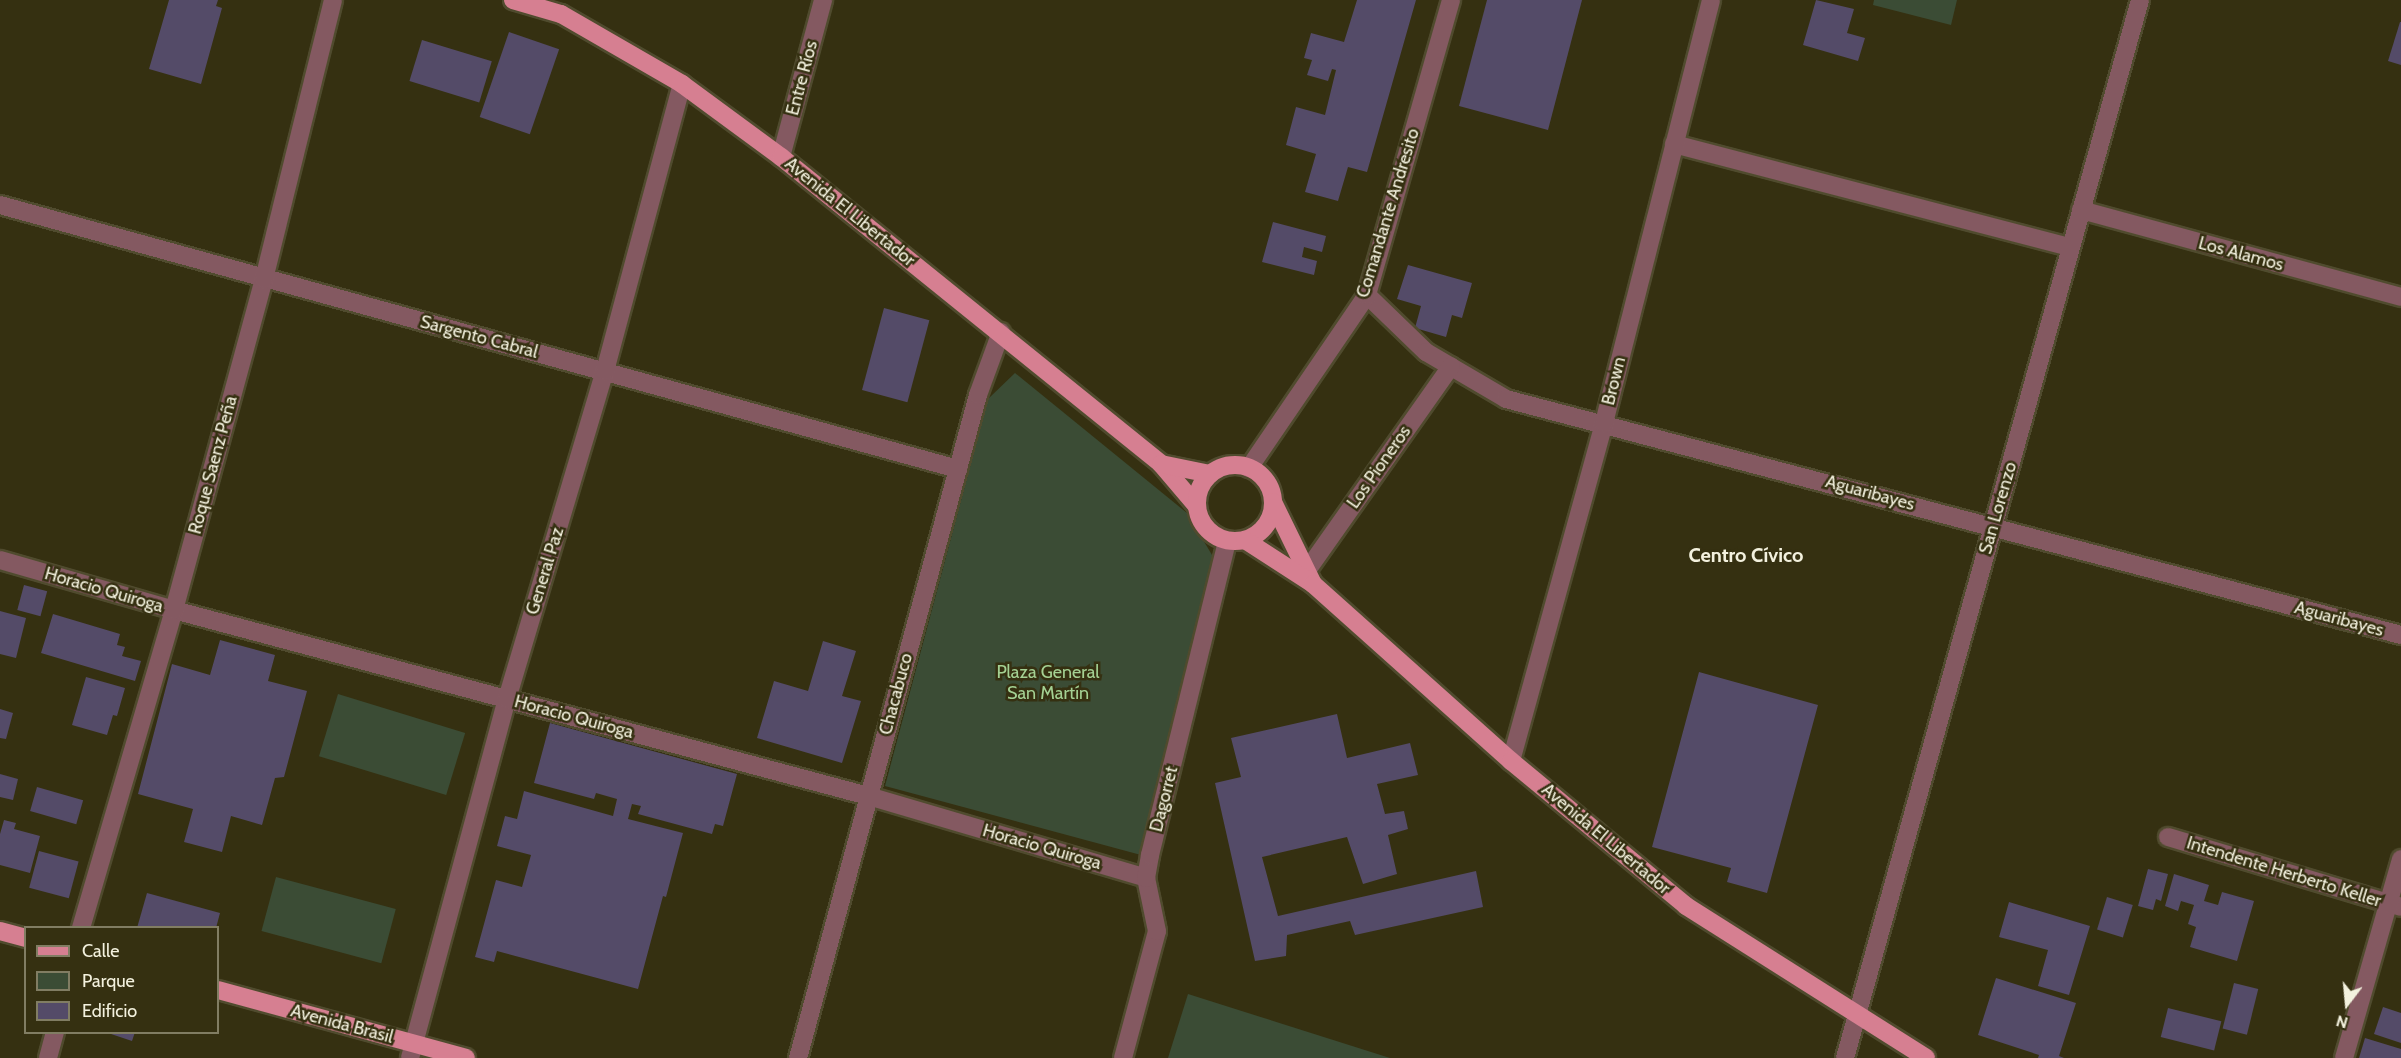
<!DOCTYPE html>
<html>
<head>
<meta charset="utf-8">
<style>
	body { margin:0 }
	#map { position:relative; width:2401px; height:1058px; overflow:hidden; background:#353011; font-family:Cabin,sans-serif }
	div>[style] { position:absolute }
	.green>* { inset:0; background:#3b4c35; transform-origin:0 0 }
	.building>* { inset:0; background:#544b68; transform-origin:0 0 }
	.roads { filter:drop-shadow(2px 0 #504b2e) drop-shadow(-2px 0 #504b2e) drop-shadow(0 2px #504b2e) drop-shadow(0 -2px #504b2e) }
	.minor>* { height:18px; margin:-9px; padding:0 9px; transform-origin:9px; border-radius:9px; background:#845961 }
	.major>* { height:18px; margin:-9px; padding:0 9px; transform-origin:9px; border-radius:9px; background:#d67f91 }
	.major>.ring { margin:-9px; padding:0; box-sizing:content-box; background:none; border:18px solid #d67f91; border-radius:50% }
	span { translate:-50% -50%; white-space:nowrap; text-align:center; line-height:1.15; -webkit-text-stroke:5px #353011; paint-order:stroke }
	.street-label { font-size:18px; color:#f3f1de }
	.park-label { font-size:18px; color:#a4d193 }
	.neighbourhood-label { font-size:20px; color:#f3f1de; font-weight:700 }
	.legend { position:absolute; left:24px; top:926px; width:195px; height:108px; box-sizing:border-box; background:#353011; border:2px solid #817d63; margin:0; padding:8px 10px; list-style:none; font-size:18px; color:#f3f1de }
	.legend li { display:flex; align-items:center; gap:12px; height:30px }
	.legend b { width:30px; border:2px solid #817d63 }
	.north { position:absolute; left:2317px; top:974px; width:60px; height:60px; -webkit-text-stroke:4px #353011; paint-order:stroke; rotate:196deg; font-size:16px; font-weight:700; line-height:24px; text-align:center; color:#f3f1de }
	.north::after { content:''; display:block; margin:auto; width:21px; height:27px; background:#f3f1de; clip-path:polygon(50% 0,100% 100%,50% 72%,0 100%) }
</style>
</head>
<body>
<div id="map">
	<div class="green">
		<i style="clip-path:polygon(1874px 0,1957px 0,1951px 25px,1873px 5px)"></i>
		<i style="clip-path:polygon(1015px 373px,1187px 513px,1215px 560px,1141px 855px,885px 786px,988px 399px)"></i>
		<i style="left:338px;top:694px;width:133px;height:65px;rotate:17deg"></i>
		<i style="left:276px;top:877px;width:124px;height:56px;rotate:15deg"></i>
		<i style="clip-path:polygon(1188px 994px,1390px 1058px,1168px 1058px)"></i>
	</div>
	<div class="building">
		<i style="clip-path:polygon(169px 0,218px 0,216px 6px,222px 8px,201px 84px,149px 69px)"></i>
		<i style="clip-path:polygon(1357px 0,1416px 0,1367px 172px,1348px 167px,1338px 201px,1305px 192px,1316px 154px,1286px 145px,1296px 107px,1325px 115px,1336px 70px,1332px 69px,1328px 81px,1307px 75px,1312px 60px,1304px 58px,1311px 33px,1344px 42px)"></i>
		<i style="clip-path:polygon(1487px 0,1582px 0,1548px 130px,1459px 106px)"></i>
		<i style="clip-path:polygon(1816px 0,1854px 9px,1847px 33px,1865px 38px,1858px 61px,1803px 45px)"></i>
		<i style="clip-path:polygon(2400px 22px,2401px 22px,2401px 65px,2388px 61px)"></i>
		<i style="left:509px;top:32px;width:53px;height:90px;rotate:19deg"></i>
		<i style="left:422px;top:40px;width:73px;height:43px;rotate:17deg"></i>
		<i style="clip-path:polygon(1273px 222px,1326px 236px,1322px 252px,1304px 247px,1302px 257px,1317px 261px,1314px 275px,1262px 262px)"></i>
		<i style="clip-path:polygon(1408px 265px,1472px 283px,1462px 318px,1452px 315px,1446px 337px,1415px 328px,1421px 306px,1397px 299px)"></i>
		<i style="left:884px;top:308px;width:47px;height:85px;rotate:15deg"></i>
		<i style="left:24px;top:585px;width:24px;height:26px;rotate:15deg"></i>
		<i style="clip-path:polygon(0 611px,26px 618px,16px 658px,0 654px)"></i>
		<i style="clip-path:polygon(53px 614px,120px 634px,117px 645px,125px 647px,122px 656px,141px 661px,135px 681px,41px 653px)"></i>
		<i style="clip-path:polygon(220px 640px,275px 655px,268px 681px,307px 691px,284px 777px,275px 778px,262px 825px,231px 816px,222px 852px,184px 842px,193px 809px,138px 794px,172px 664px,210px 675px)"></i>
		<i style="clip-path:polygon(823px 641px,856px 651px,842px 696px,861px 701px,842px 763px,757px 738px,774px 681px,808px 691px)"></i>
		<i style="clip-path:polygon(1699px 672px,1818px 705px,1767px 893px,1727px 882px,1731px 868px,1652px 847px)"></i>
		<i style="clip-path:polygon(86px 677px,125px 688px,117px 716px,113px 715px,107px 735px,72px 725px)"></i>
		<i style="clip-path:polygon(0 709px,13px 713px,6px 739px,0 738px)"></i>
		<i style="clip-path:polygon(1337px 714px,1347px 758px,1410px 743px,1418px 775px,1377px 784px,1385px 814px,1404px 811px,1408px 829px,1388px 835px,1397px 874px,1363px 884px,1347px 837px,1262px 857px,1278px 916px,1476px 871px,1483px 907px,1355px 935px,1350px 921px,1287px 935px,1286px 956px,1255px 961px,1215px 783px,1241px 777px,1231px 738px)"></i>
		<i style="clip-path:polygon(550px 723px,737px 774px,723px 826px,715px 824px,712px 834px,638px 814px,641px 806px,632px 804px,628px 819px,683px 833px,666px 897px,663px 896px,638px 989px,497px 951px,494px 962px,475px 957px,496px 880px,522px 887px,531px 855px,497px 846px,505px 816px,517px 819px,524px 791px,613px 816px,617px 799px,596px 793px,594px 799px,534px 783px)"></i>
		<i style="clip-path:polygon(0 774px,18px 779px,13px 800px,0 797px)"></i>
		<i style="left:37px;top:787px;width:48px;height:25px;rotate:16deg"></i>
		<i style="clip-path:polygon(4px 820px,16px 823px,14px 829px,40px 836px,30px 873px,0 865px,0 834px)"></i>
		<i style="left:39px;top:851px;width:41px;height:38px;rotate:15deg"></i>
		<i style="clip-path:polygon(2148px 869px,2168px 874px,2161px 901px,2156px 899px,2153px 910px,2138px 906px)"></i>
		<i style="clip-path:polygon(2174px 874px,2209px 885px,2204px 901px,2218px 905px,2222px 892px,2254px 901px,2237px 961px,2190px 947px,2196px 927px,2188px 924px,2194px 905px,2181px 901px,2178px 911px,2165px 906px)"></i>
		<i style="clip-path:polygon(147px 893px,220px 913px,216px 928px,137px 928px)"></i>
		<i style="left:2107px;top:897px;width:27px;height:34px;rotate:17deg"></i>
		<i style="clip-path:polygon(2009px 902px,2090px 926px,2069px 995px,2038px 986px,2048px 950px,1999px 937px)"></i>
		<i style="clip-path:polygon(1996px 978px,2076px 1003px,2059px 1056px,2064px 1058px,2038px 1058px,2039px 1055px,1978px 1035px)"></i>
		<i style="left:2234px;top:983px;width:25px;height:47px;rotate:14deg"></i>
		<i style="clip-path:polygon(2383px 1007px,2401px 1013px,2401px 1043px,2374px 1034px)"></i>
		<i style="left:2168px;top:1008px;width:55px;height:30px;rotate:14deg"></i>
		<i style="clip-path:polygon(105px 1032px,135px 1032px,132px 1041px)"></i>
		<i style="clip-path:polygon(2365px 1038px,2401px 1049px,2401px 1058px,2359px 1058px)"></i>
	</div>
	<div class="roads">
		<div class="minor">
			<i style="left:1674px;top:144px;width:409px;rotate:14.6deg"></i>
			<i style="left:781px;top:157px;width:163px;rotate:-75deg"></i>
			<i style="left:0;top:205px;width:994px;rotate:15.41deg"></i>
			<i style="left:2081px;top:210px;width:332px;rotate:15.2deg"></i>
			<i style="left:1367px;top:295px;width:82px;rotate:44deg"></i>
			<i style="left:1426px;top:352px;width:93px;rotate:30.4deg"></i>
			<i style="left:1506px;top:399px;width:926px;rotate:14.77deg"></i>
			<i style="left:1249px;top:468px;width:209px;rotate:-55.7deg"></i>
			<i style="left:1367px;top:295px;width:307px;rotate:-74.1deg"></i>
			<i style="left:0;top:560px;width:181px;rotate:16deg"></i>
			<i style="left:174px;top:610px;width:718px;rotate:15deg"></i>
			<i style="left:868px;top:796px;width:290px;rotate:16.4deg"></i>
			<i style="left:1308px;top:569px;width:248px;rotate:-54.8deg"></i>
			<i style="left:1511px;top:761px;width:351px;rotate:-74.6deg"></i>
			<i style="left:1604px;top:423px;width:436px;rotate:-75.8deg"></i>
			<i style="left:2168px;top:837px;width:243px;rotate:16.7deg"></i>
			<i style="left:81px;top:928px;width:331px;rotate:-73.7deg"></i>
			<i style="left:174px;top:610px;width:343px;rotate:-74.8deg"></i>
			<i style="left:264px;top:279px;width:287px;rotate:-76.1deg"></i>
			<i style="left:48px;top:1058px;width:27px;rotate:-75deg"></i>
			<i style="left:410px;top:1058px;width:372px;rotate:-74.9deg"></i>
			<i style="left:507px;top:699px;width:342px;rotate:-73.4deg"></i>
			<i style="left:605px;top:371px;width:297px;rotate:-75deg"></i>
			<i style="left:798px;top:1058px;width:687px;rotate:-74.81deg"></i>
			<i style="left:978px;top:395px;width:67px;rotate:-69.9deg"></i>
			<i style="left:1123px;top:1058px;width:131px;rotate:-75deg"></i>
			<i style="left:1157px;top:931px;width:54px;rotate:-101.7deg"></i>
			<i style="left:1146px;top:878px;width:23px;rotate:-80deg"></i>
			<i style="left:1150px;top:855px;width:323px;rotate:-76.2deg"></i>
			<i style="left:1845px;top:1058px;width:1098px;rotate:-74.42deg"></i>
			<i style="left:2344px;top:1058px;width:207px;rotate:-74deg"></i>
		</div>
		<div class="major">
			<i style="left:513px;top:0;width:50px;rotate:16.3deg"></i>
			<i style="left:561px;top:14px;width:140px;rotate:30deg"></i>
			<i style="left:682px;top:84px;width:123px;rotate:36.4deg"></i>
			<i style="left:781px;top:157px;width:489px;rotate:38.9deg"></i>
			<i style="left:1161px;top:464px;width:54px;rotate:49.5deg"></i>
			<i style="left:1161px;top:464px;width:50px;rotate:11.5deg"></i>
			<i class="ring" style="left:1197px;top:465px;width:58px;height:58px"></i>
			<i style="left:1273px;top:502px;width:91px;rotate:64deg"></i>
			<i style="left:1245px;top:540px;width:81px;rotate:32.9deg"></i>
			<i style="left:1313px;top:584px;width:266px;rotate:41.8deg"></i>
			<i style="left:1511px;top:761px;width:227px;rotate:39.6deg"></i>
			<i style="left:1686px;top:906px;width:284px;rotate:32.3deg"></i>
			<i style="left:0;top:931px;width:27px;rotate:15deg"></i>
			<i style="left:218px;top:990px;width:257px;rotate:15.3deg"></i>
		</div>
	</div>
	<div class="street-label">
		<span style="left:802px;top:78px;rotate:-75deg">Entre Ríos</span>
		<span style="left:850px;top:212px;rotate:39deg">Avenida El Libertador</span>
		<span style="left:1388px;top:213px;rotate:-73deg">Comandante Andresito</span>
		<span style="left:2241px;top:254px;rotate:15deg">Los Alamos</span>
		<span style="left:479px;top:337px;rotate:15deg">Sargento Cabral</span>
		<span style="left:1614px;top:381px;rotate:-76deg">Brown</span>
		<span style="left:213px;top:465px;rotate:-75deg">Roque Saenz Peña</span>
		<span style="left:1379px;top:467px;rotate:-55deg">Los Pioneros</span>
		<span style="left:1870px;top:493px;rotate:15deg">Aguaribayes</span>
		<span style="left:1998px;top:508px;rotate:-74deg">San Lorenzo</span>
		<span style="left:545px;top:571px;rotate:-73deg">General Paz</span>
		<span style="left:104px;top:590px;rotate:16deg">Horacio Quiroga</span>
		<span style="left:2339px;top:619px;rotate:15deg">Aguaribayes</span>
		<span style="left:896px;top:694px;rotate:-75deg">Chacabuco</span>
		<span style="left:574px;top:717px;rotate:15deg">Horacio Quiroga</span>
		<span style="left:1164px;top:799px;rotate:-76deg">Dagorret</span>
		<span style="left:1606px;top:839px;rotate:40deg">Avenida El Libertador</span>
		<span style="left:1042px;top:847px;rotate:16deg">Horacio Quiroga</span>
		<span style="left:2284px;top:872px;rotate:17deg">Intendente Herberto Keller</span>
		<span style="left:342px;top:1024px;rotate:15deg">Avenida Brasil</span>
	</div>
	<div class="park-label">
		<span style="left:1048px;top:683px">Plaza General<br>San Martín</span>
	</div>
	<div class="neighbourhood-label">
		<span style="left:1746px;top:555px">Centro Cívico</span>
	</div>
	<ul class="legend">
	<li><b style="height:8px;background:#d67f91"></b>Calle</li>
	<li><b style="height:16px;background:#3b4c35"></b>Parque</li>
	<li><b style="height:16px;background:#544b68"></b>Edificio</li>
	</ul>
	<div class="north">N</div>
</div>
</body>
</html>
